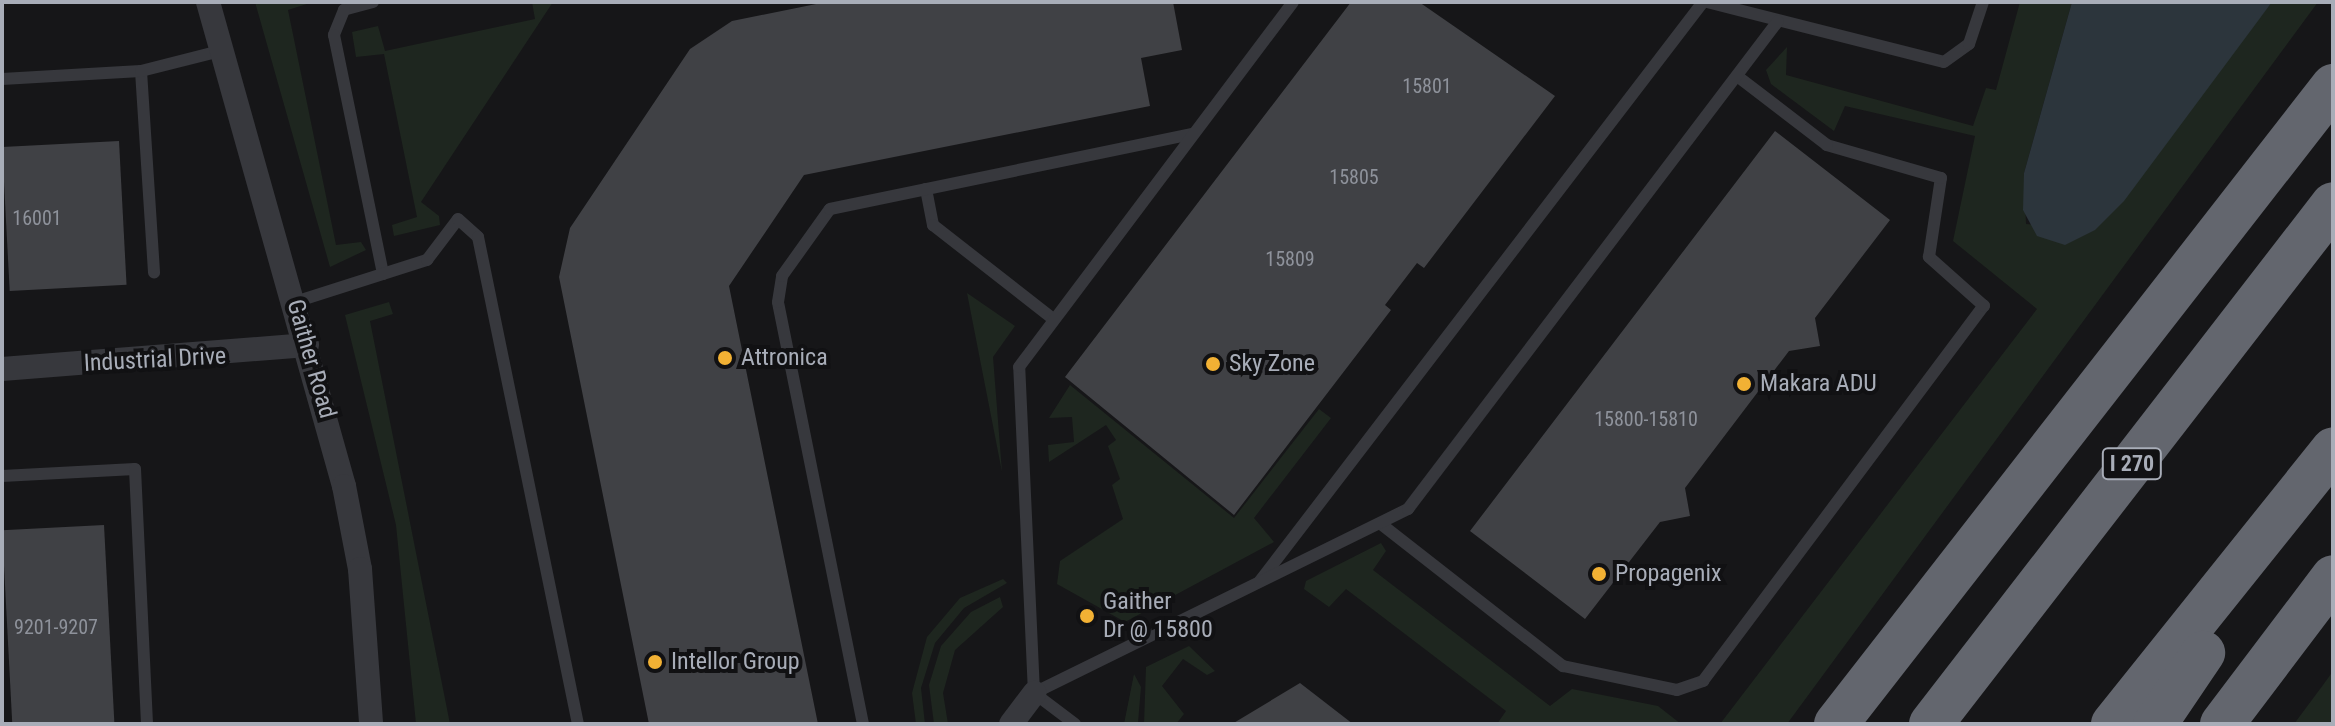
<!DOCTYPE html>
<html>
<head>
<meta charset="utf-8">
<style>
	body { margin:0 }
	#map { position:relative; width:2335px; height:726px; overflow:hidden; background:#161618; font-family:"Roboto Condensed",sans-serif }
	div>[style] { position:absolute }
	.green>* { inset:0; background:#1e261f }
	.water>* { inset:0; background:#2c353c }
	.building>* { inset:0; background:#404145; transform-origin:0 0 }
	.service>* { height:12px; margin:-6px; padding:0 6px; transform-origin:6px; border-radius:6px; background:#37383d }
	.minor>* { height:24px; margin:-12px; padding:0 12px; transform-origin:12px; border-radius:12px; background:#37383d }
	.motorway>* { height:44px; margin:-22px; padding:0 22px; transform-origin:22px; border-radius:22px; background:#63666e }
	.dots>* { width:22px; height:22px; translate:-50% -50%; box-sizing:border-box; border:4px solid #111113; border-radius:50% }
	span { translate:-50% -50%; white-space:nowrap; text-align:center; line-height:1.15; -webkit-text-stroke:8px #111113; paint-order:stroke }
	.number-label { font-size:20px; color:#8e929b }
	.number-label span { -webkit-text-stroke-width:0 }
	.shield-label span { padding:2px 6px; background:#111113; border:2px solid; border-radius:6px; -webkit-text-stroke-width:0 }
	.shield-label { font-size:22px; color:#a8adb8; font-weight:700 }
	.poi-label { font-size:24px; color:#a8adb8 }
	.left { translate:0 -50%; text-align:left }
	.street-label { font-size:24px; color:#a8adb8 }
	.frame { position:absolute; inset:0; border:4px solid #a8adb8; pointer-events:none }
</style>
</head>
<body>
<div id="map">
	<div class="green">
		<i style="clip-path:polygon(255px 2px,313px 2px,288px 10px,336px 245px,361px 242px,366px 250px,330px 267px)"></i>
		<i style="clip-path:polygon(532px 2px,553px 2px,421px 202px,439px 216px,440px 225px,394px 236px,392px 225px,417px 217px,384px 54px,356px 57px,352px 32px,378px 26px,385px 51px,535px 19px)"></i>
		<i style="clip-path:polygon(2020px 2px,2072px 2px,2024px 173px,2026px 224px,2094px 230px,2272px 2px,2318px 2px,1787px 724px,1720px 724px,2037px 309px,1953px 241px,1975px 136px,1845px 106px,1834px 131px,1771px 84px,1766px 70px,1787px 47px,1786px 75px,1973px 126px,1986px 88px,1996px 90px)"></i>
		<i style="clip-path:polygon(967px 293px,1015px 326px,993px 357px,1002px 472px)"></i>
		<i style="clip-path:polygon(389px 302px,393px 314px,370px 321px,450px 724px,416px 724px,396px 525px,345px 315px)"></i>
		<i style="clip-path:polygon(1070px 385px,1234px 518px,1319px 409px,1331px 418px,1254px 518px,1274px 542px,1125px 622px,1057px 584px,1060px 561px,1123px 519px,1112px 485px,1120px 479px,1108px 446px,1116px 440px,1106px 425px,1049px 462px,1048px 445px,1074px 442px,1072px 417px,1049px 418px)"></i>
		<i style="clip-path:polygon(1381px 543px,1386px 551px,1373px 570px,1550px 706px,1572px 689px,1658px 706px,1681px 724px,1497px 724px,1506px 711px,1346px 589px,1329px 607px,1304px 589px,1306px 581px)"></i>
		<i style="clip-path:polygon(1003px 579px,1007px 583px,964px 608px,935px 643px,921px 688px,925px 724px,916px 724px,912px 693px,927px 637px,960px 598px)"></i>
		<i style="clip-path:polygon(1000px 597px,1003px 607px,955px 650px,943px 693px,948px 724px,934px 724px,929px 685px,941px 646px,971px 612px)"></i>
		<i style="clip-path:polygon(1189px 646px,1215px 671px,1207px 675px,1183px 659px,1162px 686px,1184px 714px,1176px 724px,1144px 724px,1146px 667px)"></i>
		<i style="clip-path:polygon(2333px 671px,2333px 724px,2294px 724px,2323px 685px)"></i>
		<i style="clip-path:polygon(1134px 674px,1141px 687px,1138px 723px,1124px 724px)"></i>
	</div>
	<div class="water">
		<i style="clip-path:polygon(2072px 2px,2272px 2px,2124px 201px,2095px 230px,2065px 245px,2037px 236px,2023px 210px,2024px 173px)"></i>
	</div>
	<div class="building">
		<i style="clip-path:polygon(826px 2px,1173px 2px,1182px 50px,1141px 58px,1150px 106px,804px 175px,729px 286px,818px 724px,649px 724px,559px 277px,570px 228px,690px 49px,732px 21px)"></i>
		<i style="clip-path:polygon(1351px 2px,1419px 2px,1555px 96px,1424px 268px,1417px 263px,1385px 305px,1391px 310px,1234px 515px,1065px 377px)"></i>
		<i style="clip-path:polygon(1775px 131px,1890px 220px,1815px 318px,1820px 346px,1789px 351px,1685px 488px,1690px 516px,1660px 522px,1585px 619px,1470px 531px)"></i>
		<i style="left:119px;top:141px;width:144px;height:117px;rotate:87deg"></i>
		<i style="left:104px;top:525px;width:199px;height:102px;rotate:87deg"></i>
		<i style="clip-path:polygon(1300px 683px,1353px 724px,1232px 724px)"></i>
	</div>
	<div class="service">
		<i style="left:373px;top:2px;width:30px;rotate:165deg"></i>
		<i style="left:344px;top:10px;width:27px;rotate:112deg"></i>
		<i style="left:334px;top:35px;width:244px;rotate:78.4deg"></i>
		<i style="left:1707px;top:2px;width:244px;rotate:14.2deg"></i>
		<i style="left:1944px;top:62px;width:31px;rotate:-36deg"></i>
		<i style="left:1969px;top:44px;width:44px;rotate:-71.6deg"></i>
		<i style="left:141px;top:71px;width:202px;rotate:86.3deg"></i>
		<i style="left:2px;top:79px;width:139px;rotate:-3.3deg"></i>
		<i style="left:141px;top:71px;width:81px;rotate:-14.2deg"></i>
		<i style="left:926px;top:189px;width:37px;rotate:79deg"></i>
		<i style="left:933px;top:225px;width:151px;rotate:38deg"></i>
		<i style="left:295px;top:302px;width:139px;rotate:-17.7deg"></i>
		<i style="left:427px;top:260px;width:51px;rotate:-52.9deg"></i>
		<i style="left:458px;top:219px;width:27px;rotate:42deg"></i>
		<i style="left:478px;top:237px;width:497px;rotate:78.4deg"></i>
		<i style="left:2px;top:476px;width:133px;rotate:-3deg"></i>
		<i style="left:135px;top:469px;width:255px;rotate:87.3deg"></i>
		<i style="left:1381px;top:524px;width:231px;rotate:38deg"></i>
		<i style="left:1563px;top:666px;width:116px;rotate:11.9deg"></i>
		<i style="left:1677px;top:690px;width:28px;rotate:-19deg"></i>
		<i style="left:1703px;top:681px;width:469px;rotate:-53.2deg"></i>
		<i style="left:1984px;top:306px;width:74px;rotate:-138.3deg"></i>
		<i style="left:1929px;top:257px;width:80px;rotate:-81.4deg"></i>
		<i style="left:1941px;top:178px;width:119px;rotate:-163.9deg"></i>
		<i style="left:1827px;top:145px;width:113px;rotate:-142.5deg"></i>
		<i style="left:1260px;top:581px;width:729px;rotate:-52.58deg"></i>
		<i style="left:1034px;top:693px;width:417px;rotate:-26.2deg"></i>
		<i style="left:1408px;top:509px;width:612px;rotate:-52.83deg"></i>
		<i style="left:863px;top:724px;width:430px;rotate:-101.4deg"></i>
		<i style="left:778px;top:302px;width:26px;rotate:-81deg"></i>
		<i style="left:782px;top:276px;width:82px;rotate:-54.4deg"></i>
		<i style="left:830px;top:209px;width:370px;rotate:-11.7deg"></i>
		<i style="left:1075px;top:724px;width:51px;rotate:-142.9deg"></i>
		<i style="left:1034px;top:693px;width:326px;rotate:-92.6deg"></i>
		<i style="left:1019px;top:367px;width:456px;rotate:-53.1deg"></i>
	</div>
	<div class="minor">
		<i style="left:208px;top:2px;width:503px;rotate:74.31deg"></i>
		<i style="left:344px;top:486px;width:85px;rotate:79.1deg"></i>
		<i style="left:360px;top:569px;width:155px;rotate:85.9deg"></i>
		<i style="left:2px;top:369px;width:306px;rotate:-4.5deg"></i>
		<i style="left:1011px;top:724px;width:39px;rotate:-53deg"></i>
	</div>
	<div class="motorway">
		<i style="left:1836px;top:724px;width:809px;rotate:-52.08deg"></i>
		<i style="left:1931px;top:724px;width:657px;rotate:-52.29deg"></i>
		<i style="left:2113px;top:724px;width:352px;rotate:-51.3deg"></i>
		<i style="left:2155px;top:724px;width:86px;rotate:-55.9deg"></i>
		<i style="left:2222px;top:724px;width:184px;rotate:-52.9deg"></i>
	</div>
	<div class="dots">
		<i style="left:725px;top:358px;background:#f2b134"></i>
		<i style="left:1213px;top:364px;background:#f2b134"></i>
		<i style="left:1744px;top:384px;background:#f2b134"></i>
		<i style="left:1599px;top:574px;background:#f2b134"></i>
		<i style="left:1087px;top:616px;background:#f2b134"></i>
		<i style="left:655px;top:662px;background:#f2b134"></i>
	</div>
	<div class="number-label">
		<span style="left:1427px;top:86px">15801</span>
		<span style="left:1354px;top:177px">15805</span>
		<span style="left:37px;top:218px">16001</span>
		<span style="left:1290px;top:259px">15809</span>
		<span style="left:1646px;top:419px">15800-15810</span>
		<span style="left:56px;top:627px">9201-9207</span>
	</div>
	<div class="shield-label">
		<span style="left:2132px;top:464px">I 270</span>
	</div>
	<div class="poi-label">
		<span class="left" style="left:741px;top:358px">Attronica</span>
		<span class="left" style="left:1229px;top:364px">Sky Zone</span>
		<span class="left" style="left:1760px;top:384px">Makara ADU</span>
		<span class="left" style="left:1615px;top:574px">Propagenix</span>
		<span class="left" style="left:1103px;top:616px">Gaither<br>Dr @ 15800</span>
		<span class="left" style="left:671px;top:662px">Intellor Group</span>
	</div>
	<div class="street-label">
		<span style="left:311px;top:359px;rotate:74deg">Gaither Road</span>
		<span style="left:155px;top:360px;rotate:-3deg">Industrial Drive</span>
	</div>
	<div class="frame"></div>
</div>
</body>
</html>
